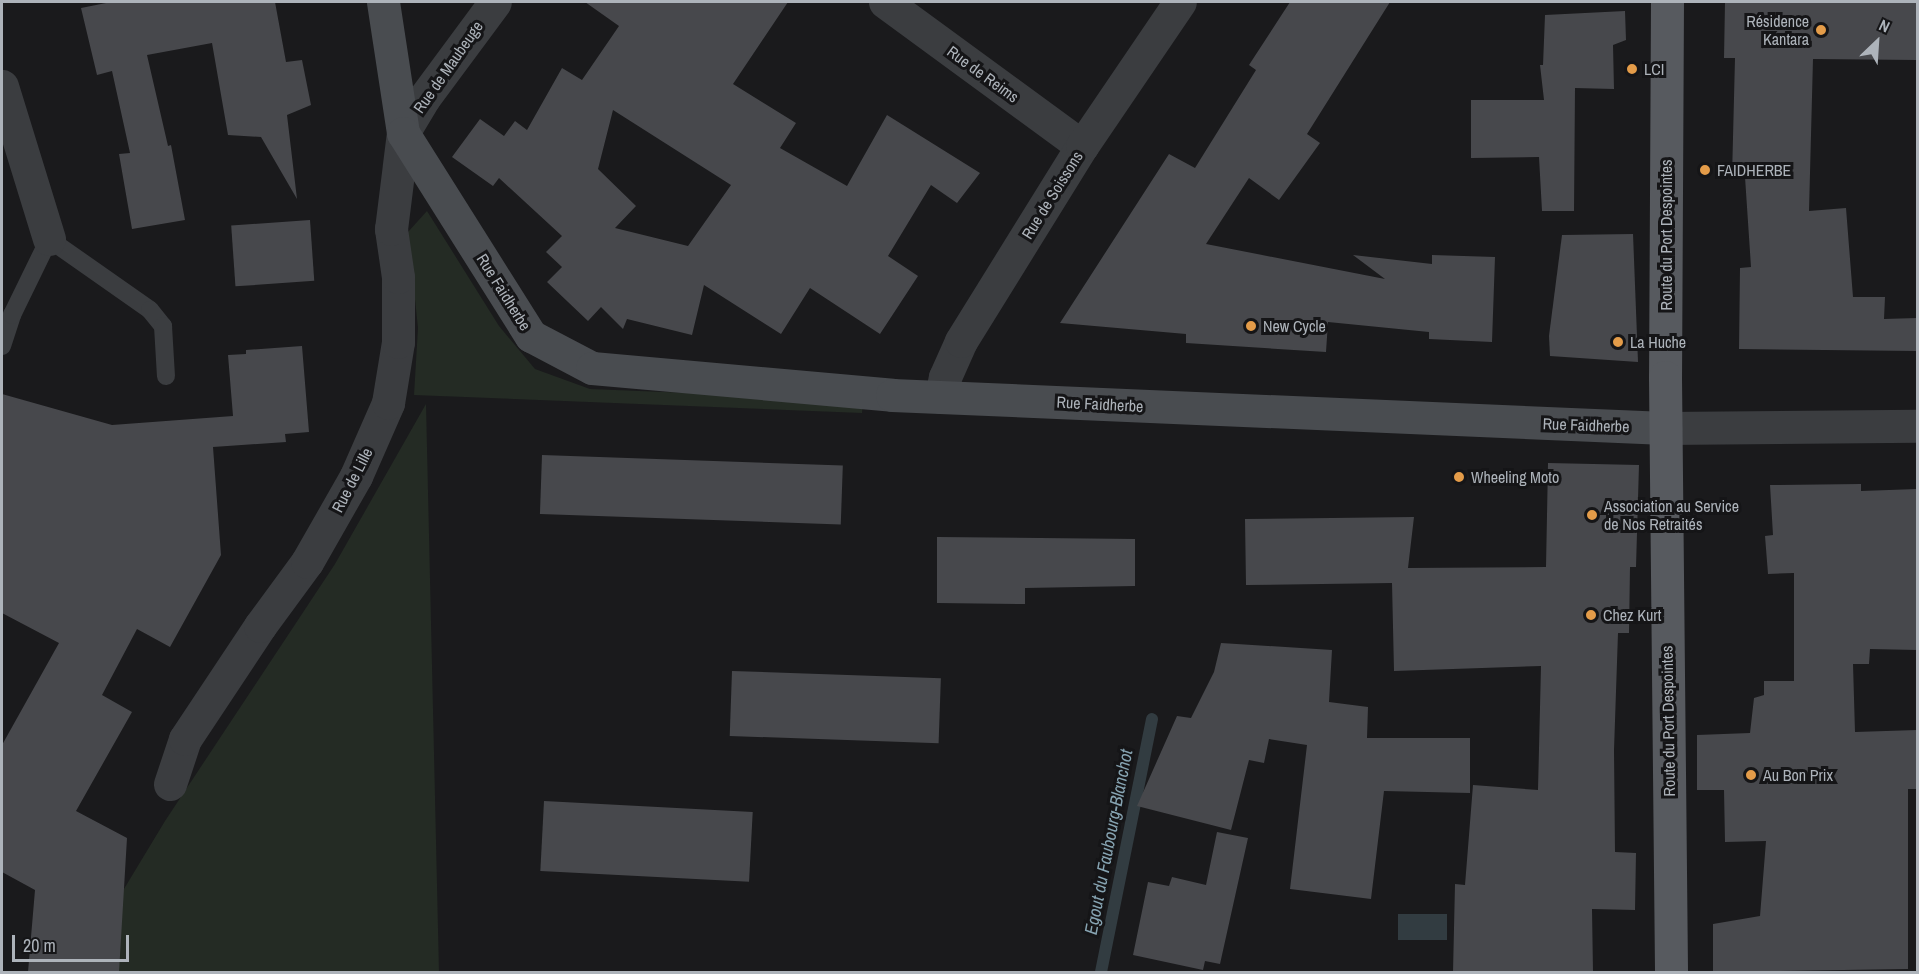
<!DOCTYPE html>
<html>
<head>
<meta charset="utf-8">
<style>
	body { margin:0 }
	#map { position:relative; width:1919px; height:974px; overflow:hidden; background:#1a1a1c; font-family:"Archivo Narrow",sans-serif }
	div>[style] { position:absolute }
	.green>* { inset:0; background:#242b24 }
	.water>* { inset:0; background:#323c41; transform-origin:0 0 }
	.stream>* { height:12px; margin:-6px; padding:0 6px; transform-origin:6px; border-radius:6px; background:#323c41 }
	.building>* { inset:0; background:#47484c; transform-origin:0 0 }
	.lane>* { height:18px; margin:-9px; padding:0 9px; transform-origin:9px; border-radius:9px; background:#3b3d40 }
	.street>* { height:33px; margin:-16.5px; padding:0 16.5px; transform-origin:16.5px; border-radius:16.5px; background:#3b3d40 }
	.secondary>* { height:33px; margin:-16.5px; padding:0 16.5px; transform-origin:16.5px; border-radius:16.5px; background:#494c50 }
	.primary>* { height:33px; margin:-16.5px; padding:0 16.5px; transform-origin:16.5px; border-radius:16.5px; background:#575a5f }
	.dots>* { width:16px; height:16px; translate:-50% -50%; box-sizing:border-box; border:3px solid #151517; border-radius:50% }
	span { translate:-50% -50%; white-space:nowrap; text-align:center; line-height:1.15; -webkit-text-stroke:6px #151517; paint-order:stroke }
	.poi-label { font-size:16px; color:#adb3ba }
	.right { translate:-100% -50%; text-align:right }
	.left { translate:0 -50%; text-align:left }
	.street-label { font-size:16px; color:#adb3ba }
	.water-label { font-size:18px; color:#87a4b2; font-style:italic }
	.frame { position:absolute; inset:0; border:3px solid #adb3ba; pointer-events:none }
	.north { position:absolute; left:1847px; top:12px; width:60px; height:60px; -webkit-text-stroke:4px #151517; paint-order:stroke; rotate:25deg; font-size:16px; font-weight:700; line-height:24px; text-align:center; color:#adb3ba }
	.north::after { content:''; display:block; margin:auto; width:21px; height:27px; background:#adb3ba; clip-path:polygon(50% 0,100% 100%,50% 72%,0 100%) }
	.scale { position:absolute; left:12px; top:935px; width:117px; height:27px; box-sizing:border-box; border:3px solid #adb3ba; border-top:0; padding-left:8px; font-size:18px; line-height:21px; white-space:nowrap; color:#adb3ba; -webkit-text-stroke:4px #151517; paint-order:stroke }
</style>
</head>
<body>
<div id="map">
	<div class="green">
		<i style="clip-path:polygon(427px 211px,499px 326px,535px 369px,590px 389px,863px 400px,862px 413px,414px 395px,418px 328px,408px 232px)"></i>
		<i style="clip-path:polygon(426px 404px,439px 972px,113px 972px,98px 932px,165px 821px,335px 564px)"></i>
	</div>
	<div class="water">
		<i style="left:1398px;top:914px;width:49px;height:26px"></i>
	</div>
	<div class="stream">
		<i style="left:1101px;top:972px;width:258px;rotate:-78.6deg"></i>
	</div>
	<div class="building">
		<i style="clip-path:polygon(111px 2px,275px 2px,286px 62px,302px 60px,311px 105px,287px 115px,297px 199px,261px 137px,228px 135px,212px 43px,147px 55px,168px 146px,171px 145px,185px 220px,132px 229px,119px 154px,130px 153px,112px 71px,97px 75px,81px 8px)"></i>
		<i style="clip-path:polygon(evenodd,585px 2px,788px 2px,733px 84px,796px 123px,780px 148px,847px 186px,887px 115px,980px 173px,957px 203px,931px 185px,888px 256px,918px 276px,880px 334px,810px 288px,781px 334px,704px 285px,692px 335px,627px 319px,623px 329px,601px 307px,588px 321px,547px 282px,562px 267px,546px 252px,562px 236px,499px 178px,493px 186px,452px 157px,480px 119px,504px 136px,515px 121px,527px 130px,562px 68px,582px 80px,619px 26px,585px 2px,613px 110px,731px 185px,688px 246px,615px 228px,636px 206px,598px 169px,613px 110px)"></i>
		<i style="clip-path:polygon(1290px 2px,1390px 2px,1307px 134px,1320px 143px,1279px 200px,1249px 178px,1206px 244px,1385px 279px,1353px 255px,1432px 264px,1432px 255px,1495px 257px,1492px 342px,1429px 339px,1429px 332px,1328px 322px,1326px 352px,1186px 343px,1186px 334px,1060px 323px,1169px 154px,1195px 168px,1256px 70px,1249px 65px)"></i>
		<i style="clip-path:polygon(1725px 2px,1917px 2px,1917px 60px,1813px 59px,1809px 211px,1846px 208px,1853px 297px,1885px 297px,1884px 319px,1917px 318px,1917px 351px,1739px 349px,1740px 268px,1751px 267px,1745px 177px,1732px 177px,1735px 58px,1724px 58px)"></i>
		<i style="clip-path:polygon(1625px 11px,1626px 40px,1613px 45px,1614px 89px,1575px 88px,1574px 211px,1542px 211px,1539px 157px,1471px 158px,1471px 100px,1544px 100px,1540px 65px,1543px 65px,1545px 15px)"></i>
		<i style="left:310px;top:220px;width:61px;height:79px;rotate:86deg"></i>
		<i style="clip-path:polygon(1633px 234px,1638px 362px,1550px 356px,1549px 336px,1562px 235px)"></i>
		<i style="clip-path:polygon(302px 346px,309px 432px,285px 434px,286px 442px,213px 447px,221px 555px,170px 647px,137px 629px,102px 695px,132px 712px,76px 811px,127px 838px,119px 972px,28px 972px,35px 890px,2px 872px,2px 745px,59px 643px,2px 613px,2px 394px,112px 425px,233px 416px,228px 355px,246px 354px,246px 350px)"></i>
		<i style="left:542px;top:455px;width:301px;height:59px;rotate:2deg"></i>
		<i style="clip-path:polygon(1548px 463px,1639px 465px,1636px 567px,1630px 567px,1629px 633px,1618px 633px,1614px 750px,1615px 852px,1636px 853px,1635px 910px,1592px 909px,1593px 972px,1453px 972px,1455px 884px,1465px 885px,1473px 785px,1538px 790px,1541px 666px,1394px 671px,1392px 583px,1246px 585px,1245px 519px,1414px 517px,1408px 568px,1546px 567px)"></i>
		<i style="clip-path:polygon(1861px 484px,1861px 491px,1917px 489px,1917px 650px,1870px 649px,1869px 664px,1853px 664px,1855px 732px,1917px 730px,1917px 789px,1908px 789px,1908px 969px,1713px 972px,1713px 924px,1760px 916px,1766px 841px,1725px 842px,1724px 790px,1697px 790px,1697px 735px,1750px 733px,1754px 698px,1764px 695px,1764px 681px,1794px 681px,1794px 573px,1768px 574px,1765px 536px,1773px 535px,1770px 485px)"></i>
		<i style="clip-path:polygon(937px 537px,1135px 539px,1135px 586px,1025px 588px,1025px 604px,937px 603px)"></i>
		<i style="clip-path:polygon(1221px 643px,1332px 650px,1329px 702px,1368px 707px,1367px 738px,1470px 738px,1470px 793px,1384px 791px,1371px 899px,1290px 889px,1307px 745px,1269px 739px,1264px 763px,1249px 760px,1231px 830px,1137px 806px,1177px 716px,1191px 718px,1214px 672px)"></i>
		<i style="left:732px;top:671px;width:209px;height:65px;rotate:2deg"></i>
		<i style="left:544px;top:801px;width:209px;height:70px;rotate:3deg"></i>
		<i style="clip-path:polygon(1217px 832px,1248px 838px,1220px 964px,1205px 961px,1203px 970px,1133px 955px,1148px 882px,1169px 886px,1172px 877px,1206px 885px)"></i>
	</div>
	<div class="lane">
		<i style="left:2px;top:346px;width:33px;rotate:-72deg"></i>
		<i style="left:12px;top:315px;width:85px;rotate:-64deg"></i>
		<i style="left:49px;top:239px;width:123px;rotate:35.1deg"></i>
		<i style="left:150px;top:310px;width:21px;rotate:51deg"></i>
		<i style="left:163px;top:326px;width:50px;rotate:86.6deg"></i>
	</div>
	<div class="street">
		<i style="left:885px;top:2px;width:244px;rotate:36.2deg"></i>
		<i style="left:2px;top:86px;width:160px;rotate:72.9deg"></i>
		<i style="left:941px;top:397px;width:20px;rotate:-79deg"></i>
		<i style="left:945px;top:377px;width:39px;rotate:-66deg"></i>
		<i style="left:961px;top:341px;width:229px;rotate:-58.2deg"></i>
		<i style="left:1082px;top:146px;width:174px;rotate:-55.8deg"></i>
		<i style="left:1665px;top:428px;width:253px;rotate:-0.5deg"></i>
		<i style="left:170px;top:784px;width:47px;rotate:-71.6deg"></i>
		<i style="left:185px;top:739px;width:136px;rotate:-56.4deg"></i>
		<i style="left:260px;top:626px;width:79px;rotate:-53.7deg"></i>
		<i style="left:307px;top:562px;width:99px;rotate:-60.3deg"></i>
		<i style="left:356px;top:476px;width:80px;rotate:-66.3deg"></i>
		<i style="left:388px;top:403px;width:62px;rotate:-80.7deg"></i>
		<i style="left:398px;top:342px;width:65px;rotate:-90deg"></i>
		<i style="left:398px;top:277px;width:49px;rotate:-98.3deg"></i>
		<i style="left:391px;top:229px;width:97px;rotate:-82.9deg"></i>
		<i style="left:403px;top:133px;width:41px;rotate:-59deg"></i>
		<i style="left:424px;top:98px;width:119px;rotate:-53.5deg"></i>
	</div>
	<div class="secondary">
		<i style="left:383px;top:2px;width:133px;rotate:81.3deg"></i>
		<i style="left:403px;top:133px;width:240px;rotate:57.8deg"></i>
		<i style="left:531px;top:336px;width:69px;rotate:27.7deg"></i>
		<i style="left:592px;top:368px;width:301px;rotate:5.1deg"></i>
		<i style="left:892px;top:395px;width:774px;rotate:2.44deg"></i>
	</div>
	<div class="primary">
		<i style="left:1667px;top:2px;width:375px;rotate:90.3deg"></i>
		<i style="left:1665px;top:377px;width:595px;rotate:89.42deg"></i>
	</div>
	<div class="dots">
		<i style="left:1821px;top:30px;background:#e49c49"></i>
		<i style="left:1632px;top:69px;background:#e49c49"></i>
		<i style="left:1705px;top:170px;background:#e49c49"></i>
		<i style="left:1251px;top:326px;background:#e49c49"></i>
		<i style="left:1618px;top:342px;background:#e49c49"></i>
		<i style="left:1459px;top:477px;background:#e49c49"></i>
		<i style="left:1592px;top:515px;background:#e49c49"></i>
		<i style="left:1591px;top:615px;background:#e49c49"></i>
		<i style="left:1751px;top:775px;background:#e49c49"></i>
	</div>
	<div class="poi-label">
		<span class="right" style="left:1809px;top:30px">Résidence<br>Kantara</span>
		<span class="left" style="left:1644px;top:69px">LCI</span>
		<span class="left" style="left:1717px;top:170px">FAIDHERBE</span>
		<span class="left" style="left:1263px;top:326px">New Cycle</span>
		<span class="left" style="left:1630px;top:342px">La Huche</span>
		<span class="left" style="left:1471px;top:477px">Wheeling Moto</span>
		<span class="left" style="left:1604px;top:515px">Association au Service<br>de Nos Retraités</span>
		<span class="left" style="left:1603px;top:615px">Chez Kurt</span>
		<span class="left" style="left:1763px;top:775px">Au Bon Prix</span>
	</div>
	<div class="street-label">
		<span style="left:448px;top:67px;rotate:-55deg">Rue de Maubeuge</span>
		<span style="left:983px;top:74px;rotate:36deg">Rue de Reims</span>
		<span style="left:1052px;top:195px;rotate:-58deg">Rue de Soissons</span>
		<span style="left:1666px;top:235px;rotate:-90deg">Route du Port Despointes</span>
		<span style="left:504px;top:292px;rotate:58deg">Rue Faidherbe</span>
		<span style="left:1100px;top:404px;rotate:3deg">Rue Faidherbe</span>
		<span style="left:1586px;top:425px;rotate:2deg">Rue Faidherbe</span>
		<span style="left:352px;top:480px;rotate:-63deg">Rue de Lille</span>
		<span style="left:1668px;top:721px;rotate:-91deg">Route du Port Despointes</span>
	</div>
	<div class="water-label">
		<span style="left:1109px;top:842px;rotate:-79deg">Egout du Faubourg-Blanchot</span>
	</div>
	<div class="frame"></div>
	<div class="north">N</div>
	<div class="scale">20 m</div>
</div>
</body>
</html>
